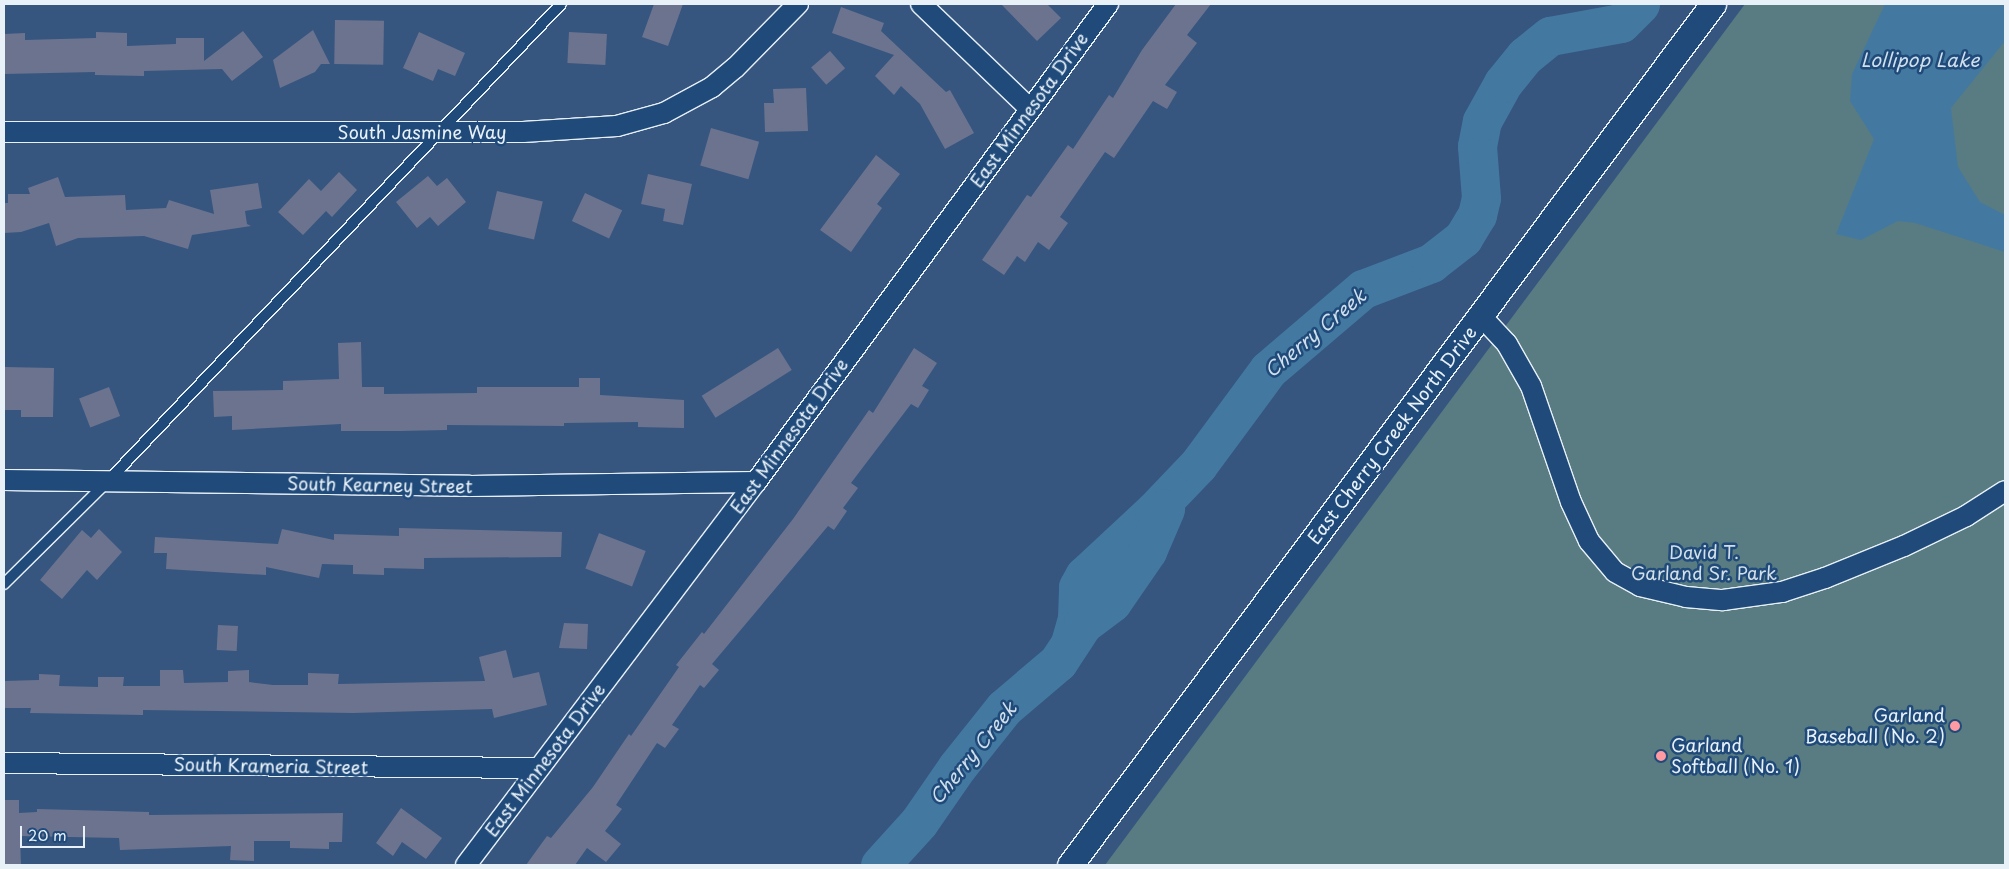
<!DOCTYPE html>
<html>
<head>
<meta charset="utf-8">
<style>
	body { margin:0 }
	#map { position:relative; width:2009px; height:869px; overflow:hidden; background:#365680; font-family:"Playpen Sans",sans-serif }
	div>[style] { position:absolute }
	.green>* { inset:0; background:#587c82 }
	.water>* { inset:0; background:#4379a0 }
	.river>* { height:39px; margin:-19.5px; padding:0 19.5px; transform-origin:19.5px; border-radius:19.5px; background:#4379a0 }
	.building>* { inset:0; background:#6c738e; transform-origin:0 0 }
	.roads { filter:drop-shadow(1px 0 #e8f1f8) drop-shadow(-1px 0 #e8f1f8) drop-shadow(0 1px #e8f1f8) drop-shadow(0 -1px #e8f1f8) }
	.service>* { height:10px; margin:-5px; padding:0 5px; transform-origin:5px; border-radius:5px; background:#1f4a7a }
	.minor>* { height:20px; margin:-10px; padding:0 10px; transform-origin:10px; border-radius:10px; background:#1f4a7a }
	.tertiary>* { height:25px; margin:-12.5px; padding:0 12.5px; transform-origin:12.5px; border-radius:12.5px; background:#1f4a7a }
	.dots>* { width:14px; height:14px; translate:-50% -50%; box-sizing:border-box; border:2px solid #1f4a7a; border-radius:50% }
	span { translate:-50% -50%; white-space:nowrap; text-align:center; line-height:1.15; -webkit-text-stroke:5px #1f4a7a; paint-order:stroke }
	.street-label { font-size:18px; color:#e8f1f8 }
	.park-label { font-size:18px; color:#d2dfe6 }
	.poi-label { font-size:18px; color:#e8f1f8 }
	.right { translate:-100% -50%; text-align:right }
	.left { translate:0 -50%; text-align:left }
	.water-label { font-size:19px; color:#cfdfeb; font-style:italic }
	.frame { position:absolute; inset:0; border:5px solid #e8f1f8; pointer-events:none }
	.scale { position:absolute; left:20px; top:826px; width:65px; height:22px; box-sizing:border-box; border:2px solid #e8f1f8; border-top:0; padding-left:6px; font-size:15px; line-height:18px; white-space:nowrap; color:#e8f1f8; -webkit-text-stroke:4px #1f4a7a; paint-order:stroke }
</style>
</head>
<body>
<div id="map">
	<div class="green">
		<i style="clip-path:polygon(1745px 4px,2005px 4px,2005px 865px,1105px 865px)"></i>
	</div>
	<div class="water">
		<i style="clip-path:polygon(1885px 4px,2005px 4px,2005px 41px,1951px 108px,1958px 167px,1980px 202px,2005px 215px,2005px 252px,1915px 223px,1898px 221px,1861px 240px,1836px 234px,1874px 139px,1850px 101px,1852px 74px)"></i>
	</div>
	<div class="river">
		<i style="left:1070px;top:643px;width:25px;rotate:-74deg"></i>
		<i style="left:1077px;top:619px;width:32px;rotate:-88deg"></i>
		<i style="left:1078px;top:587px;width:13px;rotate:-61deg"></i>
		<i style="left:1084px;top:576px;width:96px;rotate:-42.9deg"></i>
		<i style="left:1154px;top:511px;width:64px;rotate:-46.3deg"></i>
		<i style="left:1198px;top:465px;width:118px;rotate:-53.6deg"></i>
		<i style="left:1268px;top:370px;width:125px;rotate:-40.5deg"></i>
		<i style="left:1363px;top:289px;width:73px;rotate:-20.9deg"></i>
		<i style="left:1431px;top:263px;width:41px;rotate:-38deg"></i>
		<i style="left:1463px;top:238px;width:27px;rotate:-59deg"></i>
		<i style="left:1477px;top:215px;width:17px;rotate:-77deg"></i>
		<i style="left:1481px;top:198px;width:52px;rotate:-94.4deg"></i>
		<i style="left:1477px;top:146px;width:25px;rotate:-79deg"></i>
		<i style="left:1482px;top:121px;width:43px;rotate:-61.1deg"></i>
		<i style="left:1503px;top:83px;width:35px;rotate:-51deg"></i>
		<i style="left:1525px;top:56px;width:32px;rotate:-39deg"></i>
		<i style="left:1550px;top:36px;width:72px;rotate:-10.4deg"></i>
		<i style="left:1621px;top:23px;width:27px;rotate:-45deg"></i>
		<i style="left:880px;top:865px;width:58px;rotate:-47.8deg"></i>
		<i style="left:919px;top:822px;width:67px;rotate:-55.4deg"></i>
		<i style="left:957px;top:767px;width:75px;rotate:-51.5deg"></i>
		<i style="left:1004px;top:708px;width:71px;rotate:-40.4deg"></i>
		<i style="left:1058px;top:662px;width:45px;rotate:-56.7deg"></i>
		<i style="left:1083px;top:624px;width:36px;rotate:-37deg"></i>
		<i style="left:1112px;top:602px;width:62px;rotate:-55.5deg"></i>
		<i style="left:1147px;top:551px;width:46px;rotate:-66.8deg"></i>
	</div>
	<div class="building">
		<i style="clip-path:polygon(654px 4px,683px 4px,668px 46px,642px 37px)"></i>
		<i style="clip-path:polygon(1001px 4px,1047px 4px,1061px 18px,1037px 41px)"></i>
		<i style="clip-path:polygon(1176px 4px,1211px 4px,1187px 35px,1197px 43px,1165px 85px,1177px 92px,1167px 109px,1153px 101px,1114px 158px,1105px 152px,1060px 217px,1068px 223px,1049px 250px,1038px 242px,1025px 262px,1017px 256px,1004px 275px,982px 260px,1027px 195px,1031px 197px,1068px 145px,1073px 149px,1109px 95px,1113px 98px,1142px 50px)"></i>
		<i style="clip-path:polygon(841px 7px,884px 23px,881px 31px,946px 92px,950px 90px,974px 133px,945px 149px,920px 104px,901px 86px,894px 95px,875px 76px,894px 55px,832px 33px)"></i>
		<i style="left:335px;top:20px;width:49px;height:44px;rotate:1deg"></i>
		<i style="clip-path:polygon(313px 30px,330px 64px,321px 64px,315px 72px,280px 88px,273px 60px)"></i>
		<i style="clip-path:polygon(243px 31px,263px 57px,232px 81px,222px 69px,144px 71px,144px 76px,95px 75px,95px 72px,4px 74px,4px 34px,25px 33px,25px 40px,96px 38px,96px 32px,127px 33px,127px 46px,176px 44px,176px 38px,204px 38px,204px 61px)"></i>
		<i style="clip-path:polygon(419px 32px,465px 53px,455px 76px,438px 69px,433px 81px,403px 68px)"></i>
		<i style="left:569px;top:32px;width:38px;height:31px;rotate:3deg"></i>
		<i style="left:830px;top:51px;width:23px;height:25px;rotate:49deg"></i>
		<i style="clip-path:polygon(806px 88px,808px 131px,765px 132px,764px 103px,774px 103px,773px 89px)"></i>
		<i style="left:711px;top:128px;width:50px;height:39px;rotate:16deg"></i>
		<i style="clip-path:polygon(876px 155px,900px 174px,877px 204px,882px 208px,851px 252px,820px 230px)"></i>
		<i style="clip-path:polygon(339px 172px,357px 190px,332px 217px,326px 211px,303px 235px,278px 212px,309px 179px,321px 191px)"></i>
		<i style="clip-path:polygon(648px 174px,692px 184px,683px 225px,663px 221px,665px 209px,641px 204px)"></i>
		<i style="clip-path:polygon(428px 176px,437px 186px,447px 178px,466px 202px,438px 226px,430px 217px,417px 228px,396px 202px)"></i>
		<i style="clip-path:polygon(58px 177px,65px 197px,125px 195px,126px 210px,166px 208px,169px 200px,214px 214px,210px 190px,258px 183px,262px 208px,245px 211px,247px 224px,251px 226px,192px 235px,188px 249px,144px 236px,78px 238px,56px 246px,49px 223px,21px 232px,4px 233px,4px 203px,8px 203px,8px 194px,30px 194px,28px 188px)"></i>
		<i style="left:497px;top:191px;width:47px;height:39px;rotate:13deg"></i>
		<i style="left:585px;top:193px;width:41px;height:31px;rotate:25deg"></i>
		<i style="clip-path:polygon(361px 342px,362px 387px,384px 387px,384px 394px,477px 393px,477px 387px,579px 387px,579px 378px,600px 378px,600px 395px,684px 400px,684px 428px,638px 427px,638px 422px,564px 423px,564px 426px,447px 425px,447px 430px,399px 431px,341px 431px,341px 424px,232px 430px,232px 416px,214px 417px,213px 391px,283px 390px,283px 381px,339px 379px,338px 343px)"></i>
		<i style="left:778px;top:348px;width:26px;height:90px;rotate:58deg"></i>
		<i style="clip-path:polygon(914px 348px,937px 363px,922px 386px,929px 390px,918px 408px,911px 404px,851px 483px,858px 488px,843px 508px,847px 511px,834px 530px,828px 526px,712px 664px,719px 670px,704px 688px,700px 685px,672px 725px,679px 729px,665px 748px,657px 743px,616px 805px,622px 809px,605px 831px,621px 844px,606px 862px,587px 848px,575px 865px,526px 865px,547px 836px,551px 838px,593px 787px,629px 734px,631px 736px,679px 667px,676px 665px,702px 632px,704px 634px,793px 519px,869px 410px,873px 413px)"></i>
		<i style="clip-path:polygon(5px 367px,54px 368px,53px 417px,21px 417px,21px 410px,4px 410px)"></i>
		<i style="left:109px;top:387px;width:31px;height:32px;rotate:69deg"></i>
		<i style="clip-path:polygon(399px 528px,562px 532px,561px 557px,424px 558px,424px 569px,384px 568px,384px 575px,353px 574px,353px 565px,322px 564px,319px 578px,266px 567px,266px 575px,166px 569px,167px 553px,154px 553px,155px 537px,278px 544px,282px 529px,334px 540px,334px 534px,399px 536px)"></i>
		<i style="clip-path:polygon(99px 529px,122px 552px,97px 580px,87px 570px,62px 599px,40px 580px,82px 530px,91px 538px)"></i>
		<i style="left:599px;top:533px;width:50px;height:38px;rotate:21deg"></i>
		<i style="clip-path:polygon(564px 623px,588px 624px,587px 649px,559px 648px)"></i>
		<i style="left:218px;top:625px;width:20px;height:25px;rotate:3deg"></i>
		<i style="clip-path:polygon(506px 650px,513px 678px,539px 672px,547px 705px,494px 718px,492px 709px,353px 713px,143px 710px,143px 715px,30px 713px,31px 708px,4px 708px,4px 681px,39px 680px,39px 674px,60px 675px,59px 686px,98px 687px,98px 677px,124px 677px,123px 686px,160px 686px,160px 670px,183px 670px,184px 683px,228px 682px,228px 671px,249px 670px,249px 682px,273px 685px,308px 685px,308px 673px,339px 674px,338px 684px,485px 681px,479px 657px)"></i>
		<i style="clip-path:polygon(4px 800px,19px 800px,19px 813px,37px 812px,37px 809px,149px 812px,149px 815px,343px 813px,342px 842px,329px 842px,329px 849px,290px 848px,290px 841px,254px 841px,254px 861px,230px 860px,231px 846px,120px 850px,119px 838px,20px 836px,21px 865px,4px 865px)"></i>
		<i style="clip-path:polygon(401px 808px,442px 838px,426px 859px,402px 842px,393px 856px,376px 843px)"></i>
	</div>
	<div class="roads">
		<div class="service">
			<i style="left:4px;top:584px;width:146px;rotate:-44.7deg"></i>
			<i style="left:108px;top:481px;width:658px;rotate:-46.48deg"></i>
		</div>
		<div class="minor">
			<i style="left:921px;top:4px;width:151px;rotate:43.9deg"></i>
			<i style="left:4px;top:132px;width:519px"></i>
			<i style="left:523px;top:132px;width:94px;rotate:-3.7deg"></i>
			<i style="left:617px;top:126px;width:49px;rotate:-15.5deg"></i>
			<i style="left:664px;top:113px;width:55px;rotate:-28.4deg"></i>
			<i style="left:712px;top:87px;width:30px;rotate:-40deg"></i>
			<i style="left:735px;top:68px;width:90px;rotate:-45.5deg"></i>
			<i style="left:1481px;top:316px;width:38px;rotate:47deg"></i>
			<i style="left:1507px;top:344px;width:48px;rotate:60.3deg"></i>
			<i style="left:1531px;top:386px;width:123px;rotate:71deg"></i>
			<i style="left:1571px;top:502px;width:43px;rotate:65.2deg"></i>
			<i style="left:1589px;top:541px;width:40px;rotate:50deg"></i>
			<i style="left:1615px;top:572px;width:29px;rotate:29deg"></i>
			<i style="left:1640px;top:586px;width:47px;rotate:13.4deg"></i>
			<i style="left:1686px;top:597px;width:37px;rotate:5deg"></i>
			<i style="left:1723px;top:600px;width:60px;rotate:-7.7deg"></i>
			<i style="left:1782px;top:592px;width:45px;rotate:-18deg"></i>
			<i style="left:1825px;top:578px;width:85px;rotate:-22.1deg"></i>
			<i style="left:1904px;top:546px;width:69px;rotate:-25.8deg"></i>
			<i style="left:1966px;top:516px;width:46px;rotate:-32.7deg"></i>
			<i style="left:4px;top:480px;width:466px;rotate:0.7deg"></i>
			<i style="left:470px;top:486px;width:286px;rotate:-0.8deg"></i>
			<i style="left:4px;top:763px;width:534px;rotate:0.54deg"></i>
			<i style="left:466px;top:865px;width:480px;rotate:-52.9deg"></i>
			<i style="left:756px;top:482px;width:594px;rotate:-53.63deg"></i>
		</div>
		<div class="tertiary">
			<i style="left:1070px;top:865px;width:1075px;rotate:-53.25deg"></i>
		</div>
	</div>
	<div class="dots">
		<i style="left:1955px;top:726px;background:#ff9aa2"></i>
		<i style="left:1661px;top:756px;background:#ff9aa2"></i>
	</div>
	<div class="street-label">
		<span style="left:1029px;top:110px;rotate:-54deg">East Minnesota Drive</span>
		<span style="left:422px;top:132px">South Jasmine Way</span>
		<span style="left:1392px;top:435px;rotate:-53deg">East Cherry Creek North Drive</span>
		<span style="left:789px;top:436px;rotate:-54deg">East Minnesota Drive</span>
		<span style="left:380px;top:485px;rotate:1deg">South Kearney Street</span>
		<span style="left:545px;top:760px;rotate:-53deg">East Minnesota Drive</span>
		<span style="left:271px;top:766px;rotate:1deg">South Krameria Street</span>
	</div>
	<div class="park-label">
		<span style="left:1704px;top:563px">David T.<br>Garland Sr. Park</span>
	</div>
	<div class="poi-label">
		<span class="right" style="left:1945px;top:726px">Garland<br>Baseball (No. 2)</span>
		<span class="left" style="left:1671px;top:756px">Garland<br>Softball (No. 1)</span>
	</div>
	<div class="water-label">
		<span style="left:1920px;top:60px">Lollipop Lake</span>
		<span style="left:1315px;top:333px;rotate:-40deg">Cherry Creek</span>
		<span style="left:973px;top:753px;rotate:-51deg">Cherry Creek</span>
	</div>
	<div class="frame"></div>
	<div class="scale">20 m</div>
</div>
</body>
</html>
